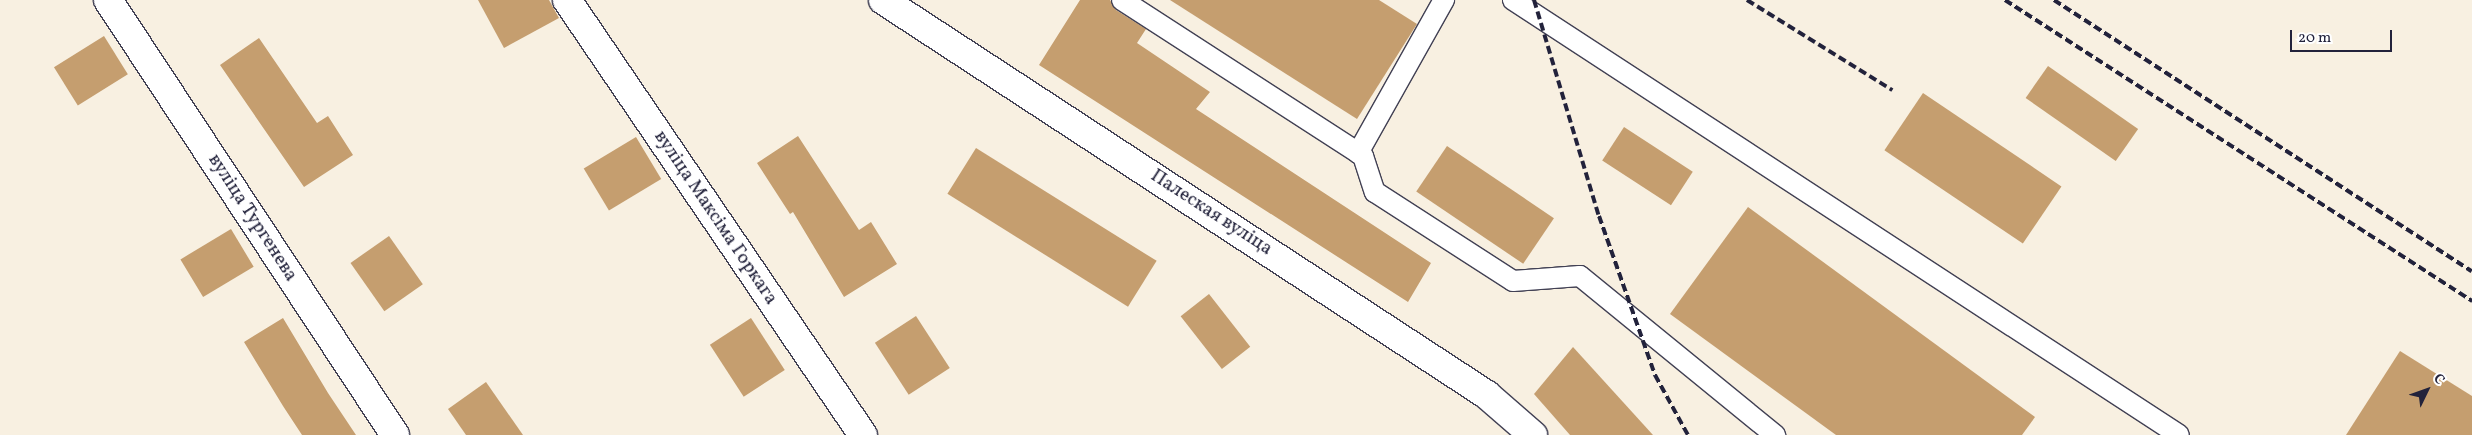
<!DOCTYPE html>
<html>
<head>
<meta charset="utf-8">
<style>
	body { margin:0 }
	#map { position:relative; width:2472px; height:435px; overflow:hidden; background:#f8f0e1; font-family:Vollkorn,serif }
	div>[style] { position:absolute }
	.building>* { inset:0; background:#c59e6f; transform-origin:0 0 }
	.roads { filter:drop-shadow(1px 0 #424154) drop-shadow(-1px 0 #424154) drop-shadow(0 1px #424154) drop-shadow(0 -1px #424154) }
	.service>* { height:20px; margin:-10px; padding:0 10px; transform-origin:10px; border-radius:10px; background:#fff }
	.minor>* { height:28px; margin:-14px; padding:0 14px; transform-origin:14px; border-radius:14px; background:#fff }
	.tertiary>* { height:28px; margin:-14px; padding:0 14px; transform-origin:14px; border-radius:14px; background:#fff }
	.secondary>* { height:28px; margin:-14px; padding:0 14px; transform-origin:14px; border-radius:14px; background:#fff }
	.rail>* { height:4px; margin-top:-2px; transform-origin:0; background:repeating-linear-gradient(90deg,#22223b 0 8px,transparent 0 12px) }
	span { translate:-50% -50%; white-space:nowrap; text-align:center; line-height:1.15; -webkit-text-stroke:5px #fff; paint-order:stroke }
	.street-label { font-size:19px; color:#22223b }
	.north { position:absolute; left:2402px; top:365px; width:50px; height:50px; -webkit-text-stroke:4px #fff; paint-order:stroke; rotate:48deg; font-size:14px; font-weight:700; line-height:20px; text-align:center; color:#22223b }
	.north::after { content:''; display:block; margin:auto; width:18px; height:22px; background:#22223b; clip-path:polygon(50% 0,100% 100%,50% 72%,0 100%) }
	.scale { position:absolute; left:2290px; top:30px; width:102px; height:22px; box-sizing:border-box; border:2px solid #22223b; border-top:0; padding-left:6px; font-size:15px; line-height:18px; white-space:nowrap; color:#22223b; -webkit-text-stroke:4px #fff; paint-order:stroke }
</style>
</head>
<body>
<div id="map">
	<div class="building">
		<i style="clip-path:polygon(478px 0,549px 0,559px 18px,504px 48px)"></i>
		<i style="clip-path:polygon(1080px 0,1110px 0,1116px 10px,1146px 29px,1137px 43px,1210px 92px,1196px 109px,1431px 263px,1408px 302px,1039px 65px)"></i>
		<i style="clip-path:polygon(1170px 0,1379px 0,1417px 24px,1357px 119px)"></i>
		<i style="left:104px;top:36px;width:45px;height:59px;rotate:58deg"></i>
		<i style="clip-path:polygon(259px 38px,317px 123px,328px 116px,353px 155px,304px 187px,220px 65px)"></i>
		<i style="left:2048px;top:66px;width:110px;height:39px;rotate:35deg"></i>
		<i style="left:1923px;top:93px;width:167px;height:69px;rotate:34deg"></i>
		<i style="left:1624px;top:127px;width:82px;height:40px;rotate:33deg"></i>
		<i style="clip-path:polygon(798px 136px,859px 230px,871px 222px,897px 264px,844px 297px,793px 212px,790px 214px,757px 163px)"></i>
		<i style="left:636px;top:137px;width:49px;height:61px;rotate:59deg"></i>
		<i style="left:1447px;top:146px;width:129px;height:55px;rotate:34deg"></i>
		<i style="left:976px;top:148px;width:213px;height:54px;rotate:32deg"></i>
		<i style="clip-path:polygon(1748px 207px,2035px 417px,2022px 435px,1836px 435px,1670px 314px)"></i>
		<i style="left:231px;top:229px;width:44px;height:59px;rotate:59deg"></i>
		<i style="left:389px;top:236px;width:59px;height:47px;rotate:55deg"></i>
		<i style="left:1209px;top:294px;width:67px;height:36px;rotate:52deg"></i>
		<i style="left:916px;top:316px;width:62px;height:49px;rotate:57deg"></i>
		<i style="clip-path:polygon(283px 318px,328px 393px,356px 435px,302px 435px,283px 406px,244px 342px)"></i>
		<i style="left:751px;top:318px;width:62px;height:49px;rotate:57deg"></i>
		<i style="clip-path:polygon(1573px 347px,1653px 435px,1570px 435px,1534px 394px)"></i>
		<i style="clip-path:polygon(2400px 351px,2472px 396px,2472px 435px,2346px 435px)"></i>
		<i style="clip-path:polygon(486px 382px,523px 435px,466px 435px,448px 409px)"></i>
	</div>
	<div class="roads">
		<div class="service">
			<i style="left:1122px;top:0;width:287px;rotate:32.9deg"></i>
			<i style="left:1363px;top:156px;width:38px;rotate:72deg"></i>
			<i style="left:1375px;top:192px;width:164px;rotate:32.8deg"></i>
			<i style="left:1513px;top:281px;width:67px;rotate:-4.3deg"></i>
			<i style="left:1580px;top:276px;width:252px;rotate:39.2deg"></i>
			<i style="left:1513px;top:0;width:795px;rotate:33.15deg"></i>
			<i style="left:1358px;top:153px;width:176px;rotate:-60.7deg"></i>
		</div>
		<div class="minor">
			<i style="left:108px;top:0;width:521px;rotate:56.58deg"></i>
		</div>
		<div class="tertiary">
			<i style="left:567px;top:0;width:526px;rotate:55.77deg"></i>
		</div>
		<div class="secondary">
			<i style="left:883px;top:0;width:722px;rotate:33.18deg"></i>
			<i style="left:1487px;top:395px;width:61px;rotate:41deg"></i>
		</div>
	</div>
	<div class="rail">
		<i style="left:1534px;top:0;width:226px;rotate:73.3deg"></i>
		<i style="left:1599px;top:216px;width:169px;rotate:70.6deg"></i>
		<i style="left:1655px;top:375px;width:68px;rotate:61.2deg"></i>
		<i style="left:1747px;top:0;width:171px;rotate:31.8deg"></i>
		<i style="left:2005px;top:0;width:556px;rotate:32.8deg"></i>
		<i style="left:2054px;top:0;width:498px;rotate:33deg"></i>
	</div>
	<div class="street-label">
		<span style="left:1211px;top:213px;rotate:33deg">Палеская вуліца</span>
		<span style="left:252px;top:218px;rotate:57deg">вуліца Тургенева</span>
		<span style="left:715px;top:218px;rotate:56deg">вуліца Максіма Горкага</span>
	</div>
	<div class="north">С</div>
	<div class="scale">20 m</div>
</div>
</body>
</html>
